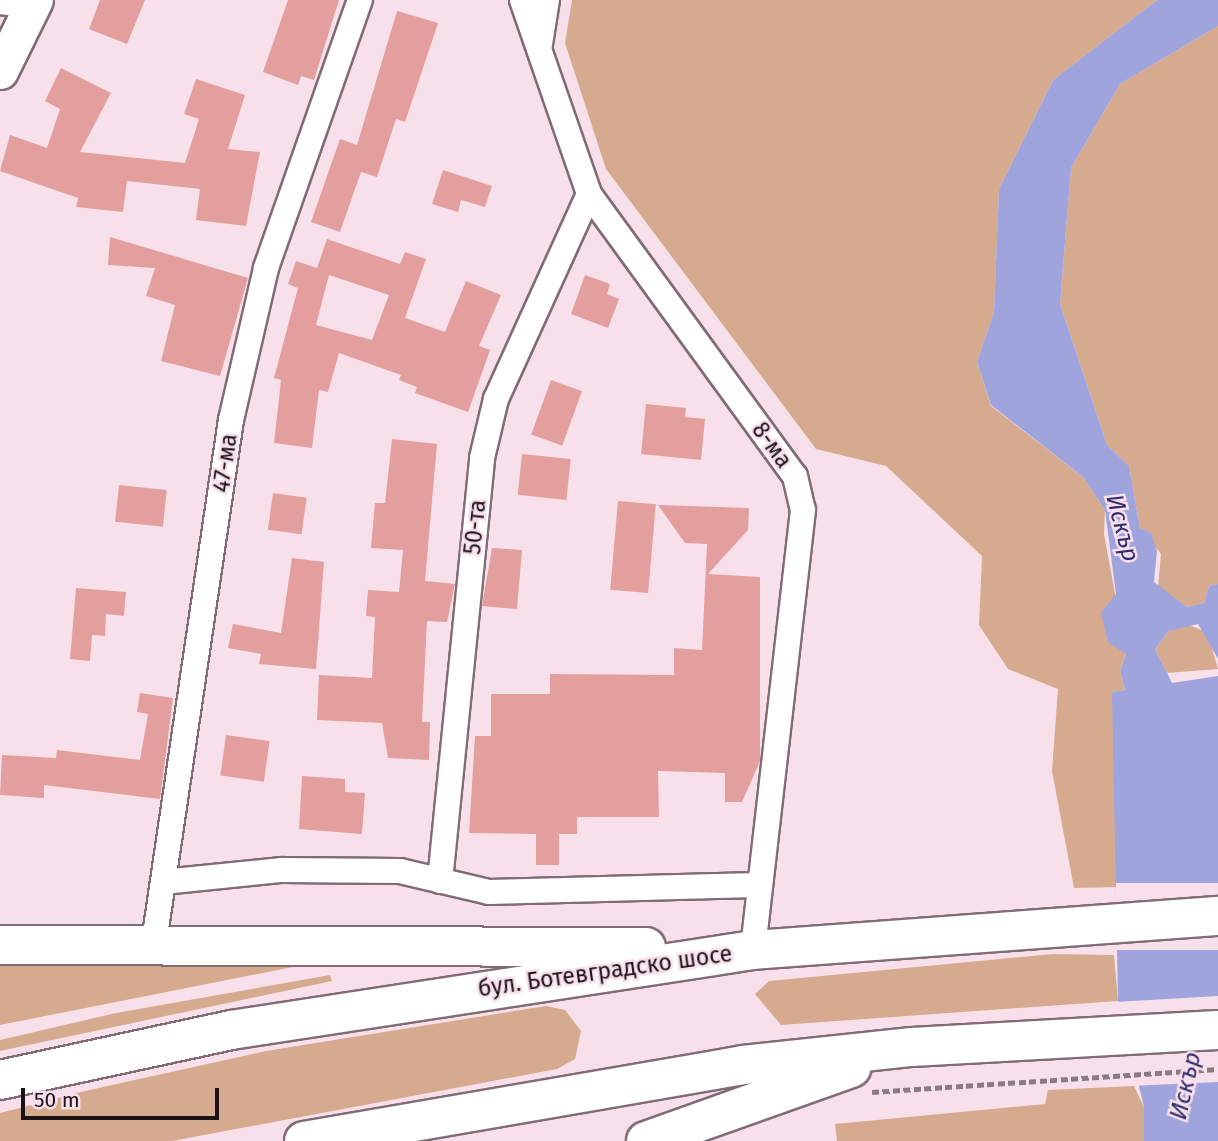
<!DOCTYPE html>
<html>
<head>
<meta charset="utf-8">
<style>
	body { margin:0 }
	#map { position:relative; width:1218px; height:1141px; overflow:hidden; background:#f8e0eb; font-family:"Fira Sans",sans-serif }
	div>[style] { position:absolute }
	.green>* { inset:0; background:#d6aa8f }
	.water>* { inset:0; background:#9fa4dc }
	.pier>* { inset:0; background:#f8e0eb; transform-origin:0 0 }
	.building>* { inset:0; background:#e39f9e; transform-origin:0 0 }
	.path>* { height:4.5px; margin-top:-2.25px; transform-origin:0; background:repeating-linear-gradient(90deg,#8a7a81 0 7px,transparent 0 10.5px) }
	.roads { filter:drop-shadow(2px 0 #816b75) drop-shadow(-2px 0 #816b75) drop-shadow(0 2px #816b75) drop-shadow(0 -2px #816b75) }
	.street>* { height:24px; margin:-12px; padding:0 12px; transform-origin:12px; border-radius:12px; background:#fff }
	.secondary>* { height:35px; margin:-17.5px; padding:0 17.5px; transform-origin:17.5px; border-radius:17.5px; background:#fff }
	.primary>* { height:38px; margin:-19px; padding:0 19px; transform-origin:19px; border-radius:19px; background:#fff }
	span { translate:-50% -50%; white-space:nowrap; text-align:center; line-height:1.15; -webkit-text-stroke:5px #f8e0eb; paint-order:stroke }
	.street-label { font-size:23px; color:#1a1216 }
	.water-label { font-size:24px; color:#302e70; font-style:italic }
	.scale { position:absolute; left:21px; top:1088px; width:198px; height:32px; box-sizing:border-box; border:4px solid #1a1216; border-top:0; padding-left:9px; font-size:21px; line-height:24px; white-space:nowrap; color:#1a1216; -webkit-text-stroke:5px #f8e0eb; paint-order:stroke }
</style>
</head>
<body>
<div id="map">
	<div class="green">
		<i style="clip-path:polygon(572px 0,1157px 0,1053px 80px,999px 189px,994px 312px,977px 362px,991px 406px,1083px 477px,1105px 510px,1104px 534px,1126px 653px,1120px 671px,1125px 690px,1113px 692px,1120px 887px,1074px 888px,1052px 771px,1058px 689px,1008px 669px,979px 625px,982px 556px,886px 466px,816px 449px,606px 169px,565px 43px)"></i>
		<i style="clip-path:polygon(1218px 26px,1218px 584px,1209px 586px,1204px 603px,1187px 607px,1158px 587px,1161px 554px,1140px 528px,1129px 466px,1107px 445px,1060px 304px,1071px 168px,1120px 84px)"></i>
		<i style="clip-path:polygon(1186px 624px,1207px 632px,1218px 669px,1167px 673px,1155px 649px,1169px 631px)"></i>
		<i style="clip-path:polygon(1053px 954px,1114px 955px,1118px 1001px,781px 1025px,755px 994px,769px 981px)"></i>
		<i style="clip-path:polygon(273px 961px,313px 963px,0 1025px,0 966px)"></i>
		<i style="clip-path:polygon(330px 975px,332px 981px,0 1051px,0 1040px,116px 1013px)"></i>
		<i style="clip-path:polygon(546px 1006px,565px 1010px,581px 1031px,575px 1059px,557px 1069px,172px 1141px,0 1141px,0 1113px,85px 1091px,266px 1051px)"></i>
		<i style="clip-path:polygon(1134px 1086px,1144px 1107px,1144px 1141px,837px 1141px,835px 1124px,1045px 1104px,1048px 1090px)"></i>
	</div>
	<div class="water">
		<i style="clip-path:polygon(1157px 0,1218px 0,1218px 26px,1120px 84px,1071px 168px,1060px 304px,1107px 445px,1129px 466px,1140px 528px,1151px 533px,1157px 551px,1154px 582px,1187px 607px,1204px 603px,1209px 586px,1218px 584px,1218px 659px,1198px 624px,1169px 631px,1155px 649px,1172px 683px,1218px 676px,1218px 1141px,1144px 1141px,1144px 1107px,1118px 1001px,1112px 692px,1125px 690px,1120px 671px,1126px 654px,1108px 642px,1101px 613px,1116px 594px,1105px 510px,1083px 477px,991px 405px,977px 362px,994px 312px,999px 189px,1053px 80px)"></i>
	</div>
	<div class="pier">
		<i style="left:1218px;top:883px;width:67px;height:102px;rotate:90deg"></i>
		<i style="clip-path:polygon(1218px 996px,1218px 1082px,1130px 1086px,1115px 1002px)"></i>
	</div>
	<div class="building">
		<i style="clip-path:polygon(100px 0,145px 0,127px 44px,89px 29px)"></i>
		<i style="clip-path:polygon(288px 0,339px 0,314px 80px,301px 76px,298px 85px,263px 72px)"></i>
		<i style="clip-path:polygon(397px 11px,438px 23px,405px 122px,396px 119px,377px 177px,361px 172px,340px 232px,311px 222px,340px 139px,357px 145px)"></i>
		<i style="clip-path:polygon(61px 68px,111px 93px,80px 152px,185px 163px,199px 119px,184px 114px,196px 79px,245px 95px,228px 149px,260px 152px,246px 226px,196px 220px,200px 189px,127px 181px,123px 212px,76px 207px,78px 198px,0 171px,10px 135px,47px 148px,60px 109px,45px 101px)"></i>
		<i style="clip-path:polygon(443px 170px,492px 186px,485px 207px,461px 200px,458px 212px,432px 204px)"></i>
		<i style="clip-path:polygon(110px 237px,248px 278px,220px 376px,161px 361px,175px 305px,146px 296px,155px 268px,108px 265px)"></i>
		<i style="clip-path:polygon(evenodd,327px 239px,400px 264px,405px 252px,426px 259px,405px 318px,445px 332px,466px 281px,501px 295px,479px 346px,490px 350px,468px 412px,415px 393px,417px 387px,399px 380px,401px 375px,339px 353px,328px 392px,319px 390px,312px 448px,274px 443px,281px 380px,274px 378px,298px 288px,288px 284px,296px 261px,317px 268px,327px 239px,329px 275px,389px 295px,372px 340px,316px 325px,329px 275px)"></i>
		<i style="clip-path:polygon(585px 275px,610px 284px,607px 294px,619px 299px,608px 328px,571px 314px)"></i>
		<i style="left:551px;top:380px;width:33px;height:58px;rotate:20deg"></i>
		<i style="clip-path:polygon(646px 404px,686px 408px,685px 417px,705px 419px,701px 460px,641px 454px)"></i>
		<i style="clip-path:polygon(392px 439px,437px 444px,425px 581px,455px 584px,447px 622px,427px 621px,422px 722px,430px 722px,429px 760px,388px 758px,382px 723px,317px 720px,319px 675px,372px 678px,375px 617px,366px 616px,368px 590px,399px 592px,403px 550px,371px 548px,375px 503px,385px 503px)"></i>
		<i style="left:522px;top:454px;width:49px;height:41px;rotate:6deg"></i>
		<i style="left:119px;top:485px;width:48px;height:37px;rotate:6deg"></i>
		<i style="left:273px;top:493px;width:34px;height:37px;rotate:8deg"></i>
		<i style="left:618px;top:501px;width:38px;height:89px;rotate:5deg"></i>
		<i style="clip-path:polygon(658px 505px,749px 508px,748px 530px,708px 574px,760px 577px,760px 761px,742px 802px,725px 802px,725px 773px,658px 771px,659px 817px,577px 817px,577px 834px,559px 834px,559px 865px,536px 865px,536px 834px,469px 833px,475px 736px,491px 736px,491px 694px,550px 694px,550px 674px,674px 675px,674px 648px,702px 650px,707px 544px,685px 543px)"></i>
		<i style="clip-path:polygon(492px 548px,522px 550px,517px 609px,482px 606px)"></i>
		<i style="clip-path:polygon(292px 558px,324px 562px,316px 669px,259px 664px,261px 654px,228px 648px,233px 624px,281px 633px)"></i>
		<i style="clip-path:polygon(76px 588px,126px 592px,124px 616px,106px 614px,105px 636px,92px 635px,90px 661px,70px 659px)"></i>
		<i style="clip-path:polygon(140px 693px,173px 698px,160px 799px,44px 785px,44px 798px,0 795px,2px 755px,56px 758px,57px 750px,140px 760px,148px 714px,137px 712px)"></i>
		<i style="left:226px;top:735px;width:44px;height:41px;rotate:8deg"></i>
		<i style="clip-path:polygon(302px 776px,345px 779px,345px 792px,365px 793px,362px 834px,299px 829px)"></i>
	</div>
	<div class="path">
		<i style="left:872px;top:1092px;width:347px;rotate:-3.8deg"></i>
	</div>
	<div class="roads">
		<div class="street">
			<i style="left:522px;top:0;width:205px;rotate:70.9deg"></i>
			<i style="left:589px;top:194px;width:349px;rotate:53.9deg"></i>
			<i style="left:795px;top:476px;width:35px;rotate:77deg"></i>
			<i style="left:803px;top:510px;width:443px;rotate:96.5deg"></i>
			<i style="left:0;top:2px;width:32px;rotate:7deg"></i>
			<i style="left:540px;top:44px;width:45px;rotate:-81deg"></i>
			<i style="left:440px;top:881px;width:425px;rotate:-84.3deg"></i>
			<i style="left:482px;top:458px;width:61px;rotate:-76.7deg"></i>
			<i style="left:496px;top:399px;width:225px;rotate:-65.6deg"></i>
			<i style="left:163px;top:882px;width:120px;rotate:-5.8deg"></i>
			<i style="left:282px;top:870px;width:118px;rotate:0.5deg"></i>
			<i style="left:400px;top:871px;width:91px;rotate:13.3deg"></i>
			<i style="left:489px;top:892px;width:268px;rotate:-1.5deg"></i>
			<i style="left:154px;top:942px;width:528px;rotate:-81.61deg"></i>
			<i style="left:231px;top:420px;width:156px;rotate:-77deg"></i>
			<i style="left:266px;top:268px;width:284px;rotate:-70.7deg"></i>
		</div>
		<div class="secondary">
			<i style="left:0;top:71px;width:79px;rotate:-63.8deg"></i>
		</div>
		<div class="primary">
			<i style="left:0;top:945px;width:646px;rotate:0.18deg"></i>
			<i style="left:0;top:1080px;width:236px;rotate:-12.2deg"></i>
			<i style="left:231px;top:1030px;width:528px;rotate:-8.71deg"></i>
			<i style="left:753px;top:950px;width:466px;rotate:-4.2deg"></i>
			<i style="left:304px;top:1141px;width:446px;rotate:-9.8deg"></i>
			<i style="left:743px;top:1065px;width:170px;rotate:-6.1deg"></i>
			<i style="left:912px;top:1047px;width:306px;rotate:-3.2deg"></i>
			<i style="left:646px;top:1141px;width:218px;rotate:-19.6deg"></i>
		</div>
	</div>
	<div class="street-label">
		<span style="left:772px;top:445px;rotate:54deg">8-ма</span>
		<span style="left:225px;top:463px;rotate:-82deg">47-ма</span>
		<span style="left:475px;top:527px;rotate:-84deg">50-та</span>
		<span style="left:605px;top:971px;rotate:-8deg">бул. Ботевградско шосе</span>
	</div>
	<div class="water-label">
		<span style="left:1122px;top:528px;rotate:75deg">Искър</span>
		<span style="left:1186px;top:1086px;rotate:-77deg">Искър</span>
	</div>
	<div class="scale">50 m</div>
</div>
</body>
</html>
